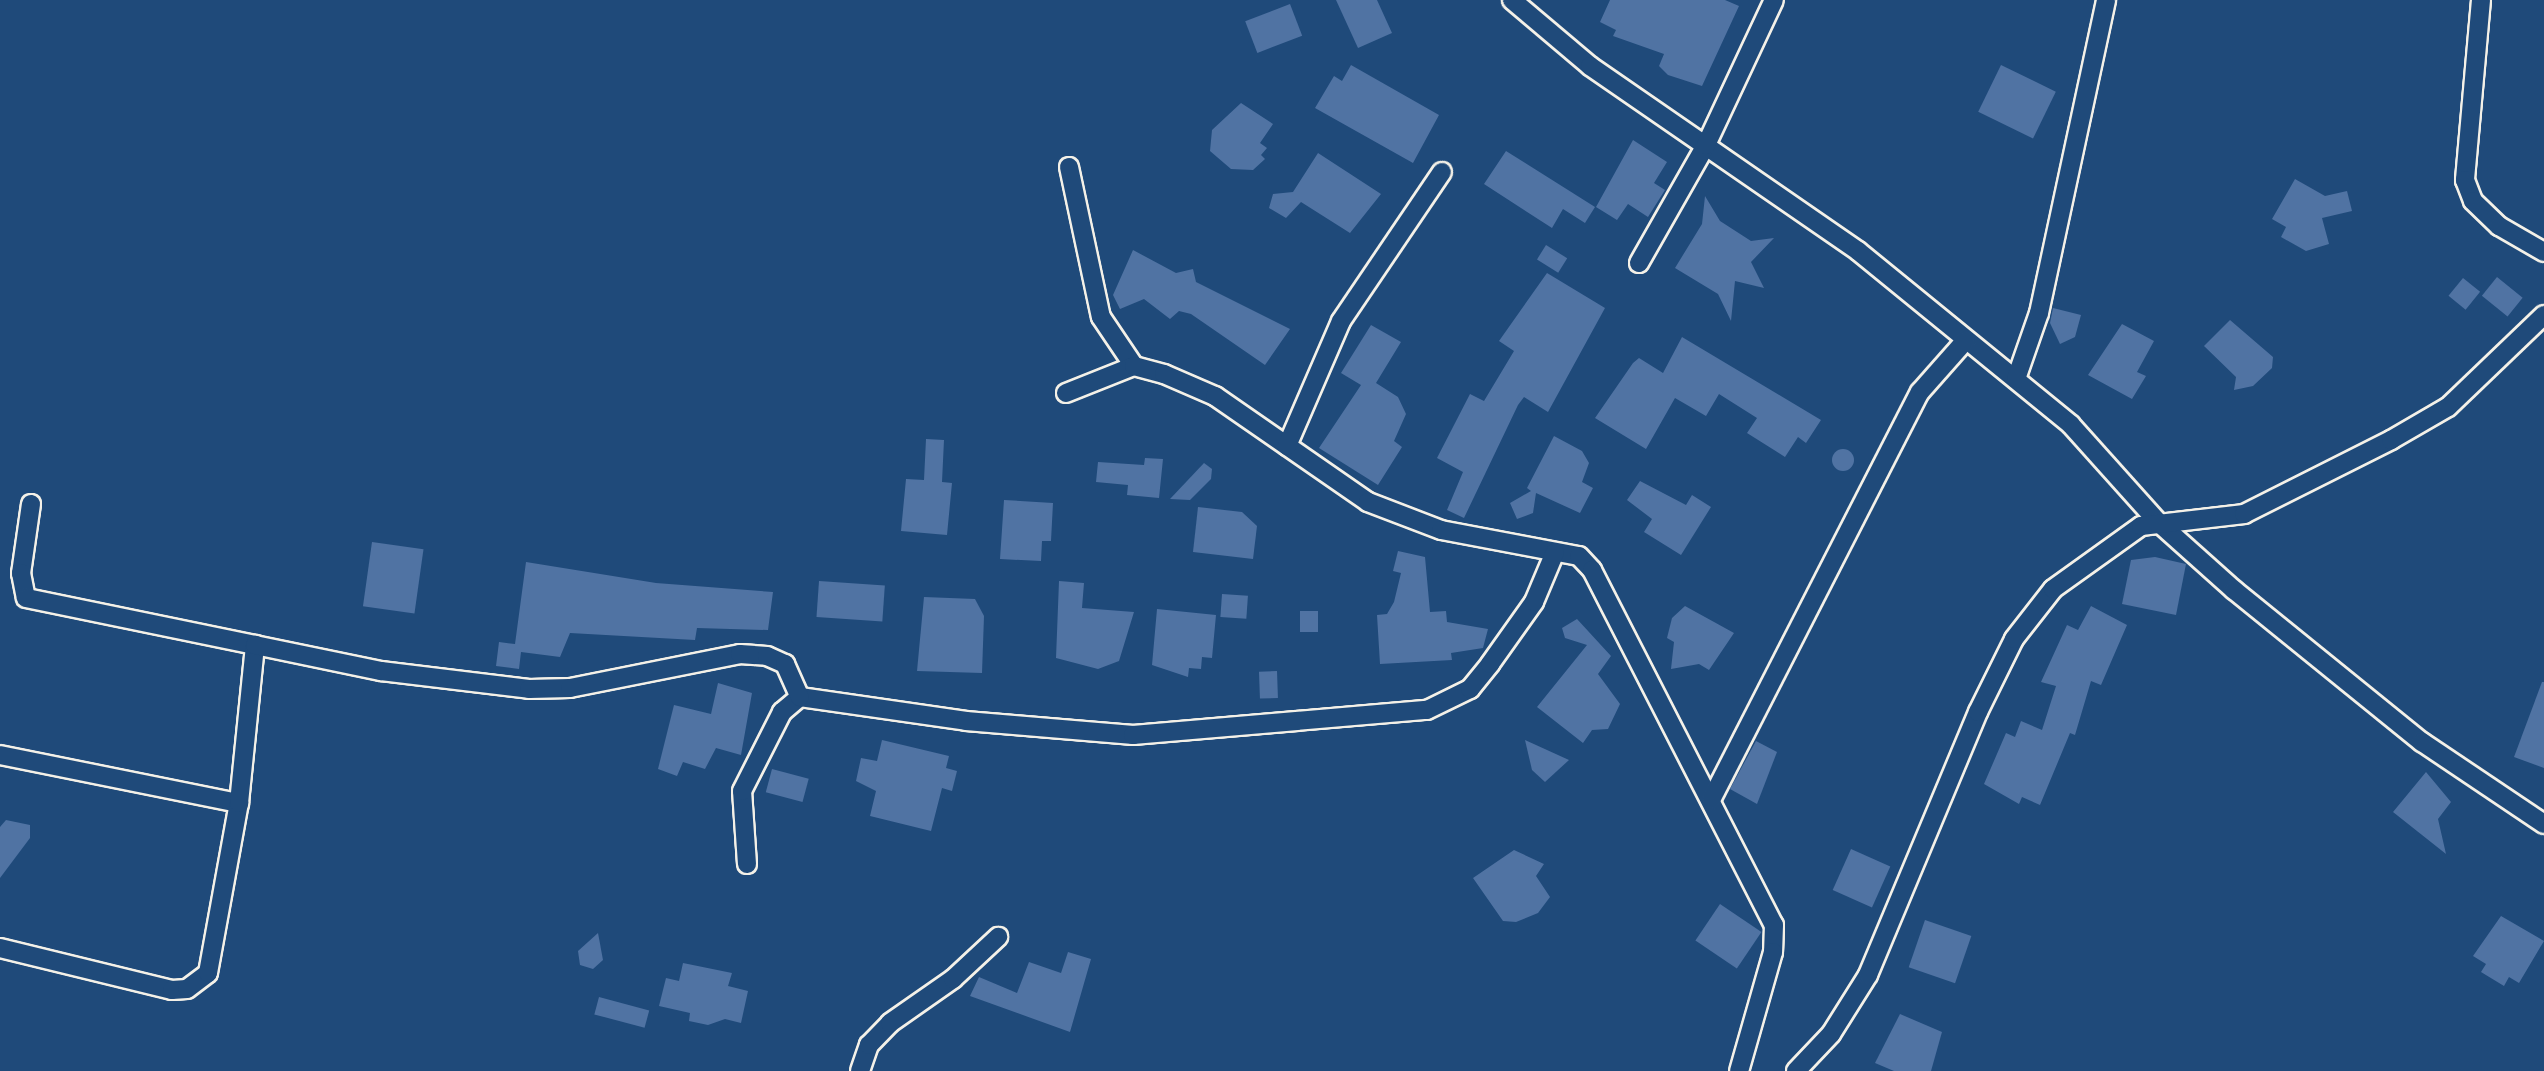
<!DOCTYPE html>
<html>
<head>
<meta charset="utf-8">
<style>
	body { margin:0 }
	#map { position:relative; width:2544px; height:1071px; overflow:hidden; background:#1f4a7a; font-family:Dekko,sans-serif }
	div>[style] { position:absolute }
	.building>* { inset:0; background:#5073a3; transform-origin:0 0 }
	.round { border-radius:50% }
	.roads { filter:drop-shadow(2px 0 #f4f1e8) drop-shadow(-2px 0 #f4f1e8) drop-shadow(0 2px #f4f1e8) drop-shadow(0 -2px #f4f1e8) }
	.minor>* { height:18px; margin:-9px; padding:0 9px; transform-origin:9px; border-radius:9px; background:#1f4a7a }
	span { translate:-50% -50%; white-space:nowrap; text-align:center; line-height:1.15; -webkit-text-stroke:6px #1f4a7a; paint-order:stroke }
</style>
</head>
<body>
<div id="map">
	<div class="building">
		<i style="clip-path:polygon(1336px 0,1377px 0,1392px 33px,1358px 48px)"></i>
		<i style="clip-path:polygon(1610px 0,1725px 0,1739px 6px,1702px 86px,1668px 75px,1659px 66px,1664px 54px,1613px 36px,1616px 30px,1600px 22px)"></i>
		<i style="left:1290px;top:4px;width:34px;height:48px;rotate:69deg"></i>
		<i style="clip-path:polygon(1351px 65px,1439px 115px,1413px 163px,1315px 108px,1334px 76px,1342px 81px)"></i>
		<i style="left:2001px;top:65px;width:61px;height:52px;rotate:26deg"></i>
		<i style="clip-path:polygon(1241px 103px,1273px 124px,1260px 143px,1267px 148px,1261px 155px,1265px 159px,1253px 170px,1231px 169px,1210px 151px,1212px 130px)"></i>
		<i style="clip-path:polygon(1633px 140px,1667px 162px,1654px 183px,1665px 190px,1648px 217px,1628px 204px,1617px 220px,1596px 207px)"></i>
		<i style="clip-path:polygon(1506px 151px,1595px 207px,1585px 223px,1563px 209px,1552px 228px,1484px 184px)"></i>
		<i style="clip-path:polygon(1318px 153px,1381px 194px,1350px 233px,1301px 202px,1286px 218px,1269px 208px,1273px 194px,1293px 192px)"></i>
		<i style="clip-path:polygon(2295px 179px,2325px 196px,2347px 191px,2352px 211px,2322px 218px,2329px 244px,2306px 251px,2281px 237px,2286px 227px,2272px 219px)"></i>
		<i style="clip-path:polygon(1705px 196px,1720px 221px,1751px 241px,1774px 238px,1751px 262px,1764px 288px,1735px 281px,1731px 321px,1718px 294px,1675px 268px,1702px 224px)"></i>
		<i style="left:1546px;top:245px;width:25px;height:17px;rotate:32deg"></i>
		<i style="clip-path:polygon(1133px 250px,1176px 273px,1193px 269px,1196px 282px,1290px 329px,1265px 365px,1191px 314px,1179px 311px,1170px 319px,1144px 299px,1120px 309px,1113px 295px)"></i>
		<i style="clip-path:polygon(1547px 273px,1605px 308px,1548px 412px,1524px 397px,1518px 405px,1464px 518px,1447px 510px,1463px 472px,1437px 458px,1470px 394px,1484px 401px,1514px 351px,1499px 341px)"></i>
		<i style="left:2497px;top:277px;width:33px;height:24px;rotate:39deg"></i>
		<i style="left:2463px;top:278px;width:22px;height:23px;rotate:39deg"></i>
		<i style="clip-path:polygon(2053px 308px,2081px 315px,2075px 337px,2060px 344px,2050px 323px)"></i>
		<i style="clip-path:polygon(2230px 320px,2273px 357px,2272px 368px,2253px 386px,2234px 390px,2236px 377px,2204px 346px)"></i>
		<i style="clip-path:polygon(2122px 324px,2154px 341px,2137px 372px,2146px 376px,2132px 399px,2088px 375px)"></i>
		<i style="clip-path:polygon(1371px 325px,1401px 342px,1376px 383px,1398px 397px,1406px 414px,1394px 441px,1402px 447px,1378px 485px,1319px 448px,1361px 385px,1341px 373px)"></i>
		<i style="clip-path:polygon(1682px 337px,1821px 420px,1806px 443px,1798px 437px,1785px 457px,1747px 433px,1757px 418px,1719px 394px,1706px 416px,1675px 398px,1646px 449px,1595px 418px,1633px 363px,1639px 358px,1663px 373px)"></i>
		<i style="clip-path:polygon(1554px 436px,1582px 451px,1589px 463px,1582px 482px,1593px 488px,1580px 513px,1536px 493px,1533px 513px,1517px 519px,1510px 503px,1531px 491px,1527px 488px)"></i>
		<i style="clip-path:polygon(926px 439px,944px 440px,942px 482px,952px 483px,947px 535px,901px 531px,906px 479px,924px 480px)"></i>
		<i class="round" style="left:1832px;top:449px;width:22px;height:22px"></i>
		<i style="clip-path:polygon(1145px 458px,1163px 459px,1159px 498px,1127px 495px,1128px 485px,1096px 482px,1098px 462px,1144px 465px)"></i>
		<i style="clip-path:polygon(1204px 463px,1212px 469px,1211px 479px,1190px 500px,1170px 499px)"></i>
		<i style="clip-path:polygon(1640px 481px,1686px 505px,1692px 495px,1711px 507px,1681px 555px,1644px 532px,1652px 519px,1627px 500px)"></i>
		<i style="clip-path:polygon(1004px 500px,1053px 503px,1051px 541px,1042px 541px,1041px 561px,1000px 559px)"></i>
		<i style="clip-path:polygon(1198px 507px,1242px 512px,1257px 526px,1253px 559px,1193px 552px)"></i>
		<i style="left:372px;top:542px;width:52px;height:65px;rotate:8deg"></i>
		<i style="clip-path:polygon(1398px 551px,1425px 557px,1430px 612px,1446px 611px,1447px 622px,1488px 629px,1483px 648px,1451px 653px,1452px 660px,1380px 664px,1377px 615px,1387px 614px,1394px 602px,1401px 573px,1393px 571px)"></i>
		<i style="clip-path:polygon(2155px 557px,2186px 564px,2176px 615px,2122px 604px,2131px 560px)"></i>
		<i style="clip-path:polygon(526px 562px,656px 583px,773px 592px,768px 630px,697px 628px,695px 640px,570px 633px,560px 657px,521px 652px,519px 669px,496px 666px,499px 642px,515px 644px)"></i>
		<i style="left:819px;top:581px;width:66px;height:36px;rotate:4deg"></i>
		<i style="clip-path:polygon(1059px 581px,1084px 583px,1082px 608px,1134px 612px,1119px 661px,1098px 669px,1056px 658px)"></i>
		<i style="left:1222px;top:594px;width:26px;height:23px;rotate:4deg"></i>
		<i style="clip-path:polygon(924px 597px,975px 599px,984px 616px,982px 673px,917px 671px)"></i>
		<i style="clip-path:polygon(1685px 606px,1734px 633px,1709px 670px,1699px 664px,1671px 669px,1674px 642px,1667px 638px,1672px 618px)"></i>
		<i style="clip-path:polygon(2091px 606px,2127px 625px,2101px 685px,2091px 681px,2075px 735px,2070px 733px,2040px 805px,2022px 797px,2019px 804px,1984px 784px,2006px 733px,2015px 737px,2021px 721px,2042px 730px,2056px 686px,2041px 682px,2067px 625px,2078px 630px)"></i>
		<i style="clip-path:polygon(1157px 609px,1216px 615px,1212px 658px,1202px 657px,1201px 669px,1189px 668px,1188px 677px,1152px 665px)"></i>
		<i style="left:1318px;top:611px;width:21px;height:18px;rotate:90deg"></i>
		<i style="clip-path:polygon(1577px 619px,1611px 656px,1598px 674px,1620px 704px,1608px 729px,1592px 730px,1583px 743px,1537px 707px,1587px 645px,1565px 638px,1562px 628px)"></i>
		<i style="left:1277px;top:671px;width:27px;height:18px;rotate:88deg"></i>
		<i style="clip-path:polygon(2542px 682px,2544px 682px,2544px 768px,2514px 757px)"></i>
		<i style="clip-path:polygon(718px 683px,752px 693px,741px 755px,716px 748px,705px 769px,683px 762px,677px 776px,658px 769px,674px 705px,711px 714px)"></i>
		<i style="clip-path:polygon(882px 740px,949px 756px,946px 768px,957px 771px,952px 791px,942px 788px,931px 831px,870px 816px,876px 791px,856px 781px,861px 758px,877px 761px)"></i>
		<i style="clip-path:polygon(1525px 740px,1569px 760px,1545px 782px,1532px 770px)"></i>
		<i style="clip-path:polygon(1756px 741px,1777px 752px,1757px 804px,1730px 789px)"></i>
		<i style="left:772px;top:769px;width:38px;height:24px;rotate:15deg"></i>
		<i style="clip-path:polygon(2426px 772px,2451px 802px,2438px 819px,2446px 854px,2393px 812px)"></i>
		<i style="clip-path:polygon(6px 820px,30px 825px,30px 838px,0 878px,0 827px)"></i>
		<i style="left:1851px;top:849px;width:43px;height:45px;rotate:24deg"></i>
		<i style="clip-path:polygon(1514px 850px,1544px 864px,1536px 876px,1550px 897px,1538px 913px,1516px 922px,1503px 921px,1473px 878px)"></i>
		<i style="left:1720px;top:904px;width:50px;height:44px;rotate:34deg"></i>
		<i style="clip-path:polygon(2501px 916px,2544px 941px,2519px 983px,2509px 977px,2504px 986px,2481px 972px,2486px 964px,2473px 956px)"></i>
		<i style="left:1925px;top:920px;width:49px;height:50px;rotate:19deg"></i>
		<i style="clip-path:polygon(598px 933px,603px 960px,593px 969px,580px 965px,578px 951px)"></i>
		<i style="clip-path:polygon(1068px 952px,1091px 959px,1070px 1032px,970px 996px,979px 977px,1017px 993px,1029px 962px,1061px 973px)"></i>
		<i style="clip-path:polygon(683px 963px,732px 973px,728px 986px,748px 991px,741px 1023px,725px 1019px,708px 1025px,689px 1021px,690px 1013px,659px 1006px,666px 978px,679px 981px)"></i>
		<i style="left:599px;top:997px;width:52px;height:18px;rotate:15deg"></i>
		<i style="clip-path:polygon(1900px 1014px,1942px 1032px,1931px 1071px,1894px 1071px,1875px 1063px)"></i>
	</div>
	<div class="roads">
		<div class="minor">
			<i style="left:1512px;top:0;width:102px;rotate:40.2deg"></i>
			<i style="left:1590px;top:66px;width:326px;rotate:34.6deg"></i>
			<i style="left:1858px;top:251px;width:275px;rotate:39.2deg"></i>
			<i style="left:2071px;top:425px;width:130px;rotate:48.1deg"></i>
			<i style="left:2158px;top:522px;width:102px;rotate:41.8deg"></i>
			<i style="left:2234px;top:590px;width:242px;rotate:39deg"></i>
			<i style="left:2422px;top:742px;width:147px;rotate:33.9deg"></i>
			<i style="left:2481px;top:0;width:181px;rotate:95.1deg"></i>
			<i style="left:2465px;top:180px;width:22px;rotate:69deg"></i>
			<i style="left:2473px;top:201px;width:36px;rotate:44deg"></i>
			<i style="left:2499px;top:226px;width:52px;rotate:30deg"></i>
			<i style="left:1069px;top:167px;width:153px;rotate:78deg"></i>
			<i style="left:1101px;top:317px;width:59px;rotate:56deg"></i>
			<i style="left:1639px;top:263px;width:136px;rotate:-60.4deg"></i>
			<i style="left:1706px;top:145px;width:160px;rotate:-64.9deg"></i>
			<i style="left:2016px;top:379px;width:70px;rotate:-70.8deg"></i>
			<i style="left:2039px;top:313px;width:320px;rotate:-77.9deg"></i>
			<i style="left:1066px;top:393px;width:73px;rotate:-21.7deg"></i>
			<i style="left:1134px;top:366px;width:31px;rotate:15deg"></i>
			<i style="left:1164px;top:374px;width:56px;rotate:23.3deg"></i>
			<i style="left:1215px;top:396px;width:186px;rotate:34.7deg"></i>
			<i style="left:1368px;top:502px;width:78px;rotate:21deg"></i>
			<i style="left:1441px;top:530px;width:140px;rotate:10.7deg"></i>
			<i style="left:1579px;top:556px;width:19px;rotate:47deg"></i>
			<i style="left:1592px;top:570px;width:399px;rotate:62.9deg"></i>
			<i style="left:1774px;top:925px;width:27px;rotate:92deg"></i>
			<i style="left:1773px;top:952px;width:124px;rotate:105.9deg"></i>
			<i style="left:1287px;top:446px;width:136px;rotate:-66.6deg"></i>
			<i style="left:1341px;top:321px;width:180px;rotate:-55.9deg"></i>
			<i style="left:31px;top:504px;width:70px;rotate:98.2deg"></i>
			<i style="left:21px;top:573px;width:25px;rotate:79deg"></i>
			<i style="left:26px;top:598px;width:234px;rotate:11.6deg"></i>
			<i style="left:0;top:755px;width:244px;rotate:11.4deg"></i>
			<i style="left:1711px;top:800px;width:458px;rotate:-62.9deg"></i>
			<i style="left:1920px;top:392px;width:69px;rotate:-48.5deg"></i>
			<i style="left:747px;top:864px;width:73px;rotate:-93.9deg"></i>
			<i style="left:742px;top:791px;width:89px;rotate:-63.1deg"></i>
			<i style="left:782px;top:712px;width:23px;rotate:-40deg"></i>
			<i style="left:800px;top:697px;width:168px;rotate:8.2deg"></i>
			<i style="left:966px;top:721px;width:168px;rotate:4.8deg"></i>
			<i style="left:1133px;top:735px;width:295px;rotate:-4.9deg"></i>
			<i style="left:1427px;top:710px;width:48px;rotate:-26deg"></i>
			<i style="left:1470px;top:689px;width:32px;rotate:-51deg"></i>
			<i style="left:1490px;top:664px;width:76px;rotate:-54.6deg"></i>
			<i style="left:1534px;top:602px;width:54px;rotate:-67.2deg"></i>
			<i style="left:0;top:948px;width:177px;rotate:13.7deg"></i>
			<i style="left:172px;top:990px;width:15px;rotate:-4deg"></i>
			<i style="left:187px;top:989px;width:26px;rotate:-37deg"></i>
			<i style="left:208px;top:973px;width:173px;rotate:-79.7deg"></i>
			<i style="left:239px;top:803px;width:159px;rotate:-84.2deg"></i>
			<i style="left:255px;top:645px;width:129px;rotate:11.7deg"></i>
			<i style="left:381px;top:671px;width:149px;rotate:6.9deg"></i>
			<i style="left:529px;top:689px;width:41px;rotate:-1.4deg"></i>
			<i style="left:570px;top:688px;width:173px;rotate:-11.3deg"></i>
			<i style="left:740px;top:654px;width:27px;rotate:4deg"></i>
			<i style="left:767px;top:656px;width:20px;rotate:24deg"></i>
			<i style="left:785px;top:664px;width:36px;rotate:66deg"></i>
			<i style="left:860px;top:1071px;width:28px;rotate:-71deg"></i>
			<i style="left:869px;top:1045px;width:30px;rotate:-46deg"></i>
			<i style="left:890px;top:1023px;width:77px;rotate:-34.9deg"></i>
			<i style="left:953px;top:979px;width:62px;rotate:-43deg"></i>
			<i style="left:1796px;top:1071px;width:51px;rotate:-46.6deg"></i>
			<i style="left:1831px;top:1034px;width:70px;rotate:-57.9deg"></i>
			<i style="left:1868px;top:975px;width:285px;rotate:-67.3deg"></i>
			<i style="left:1978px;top:712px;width:81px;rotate:-63.7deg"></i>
			<i style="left:2014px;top:639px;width:63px;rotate:-52deg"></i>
			<i style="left:2053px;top:589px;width:108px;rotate:-35.6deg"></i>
			<i style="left:2141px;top:526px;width:104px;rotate:-6.6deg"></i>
			<i style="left:2244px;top:514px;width:165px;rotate:-26.7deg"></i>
			<i style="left:2391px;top:440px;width:66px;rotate:-30.1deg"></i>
			<i style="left:2448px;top:407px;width:133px;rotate:-43.8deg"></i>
		</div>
	</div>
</div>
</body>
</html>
